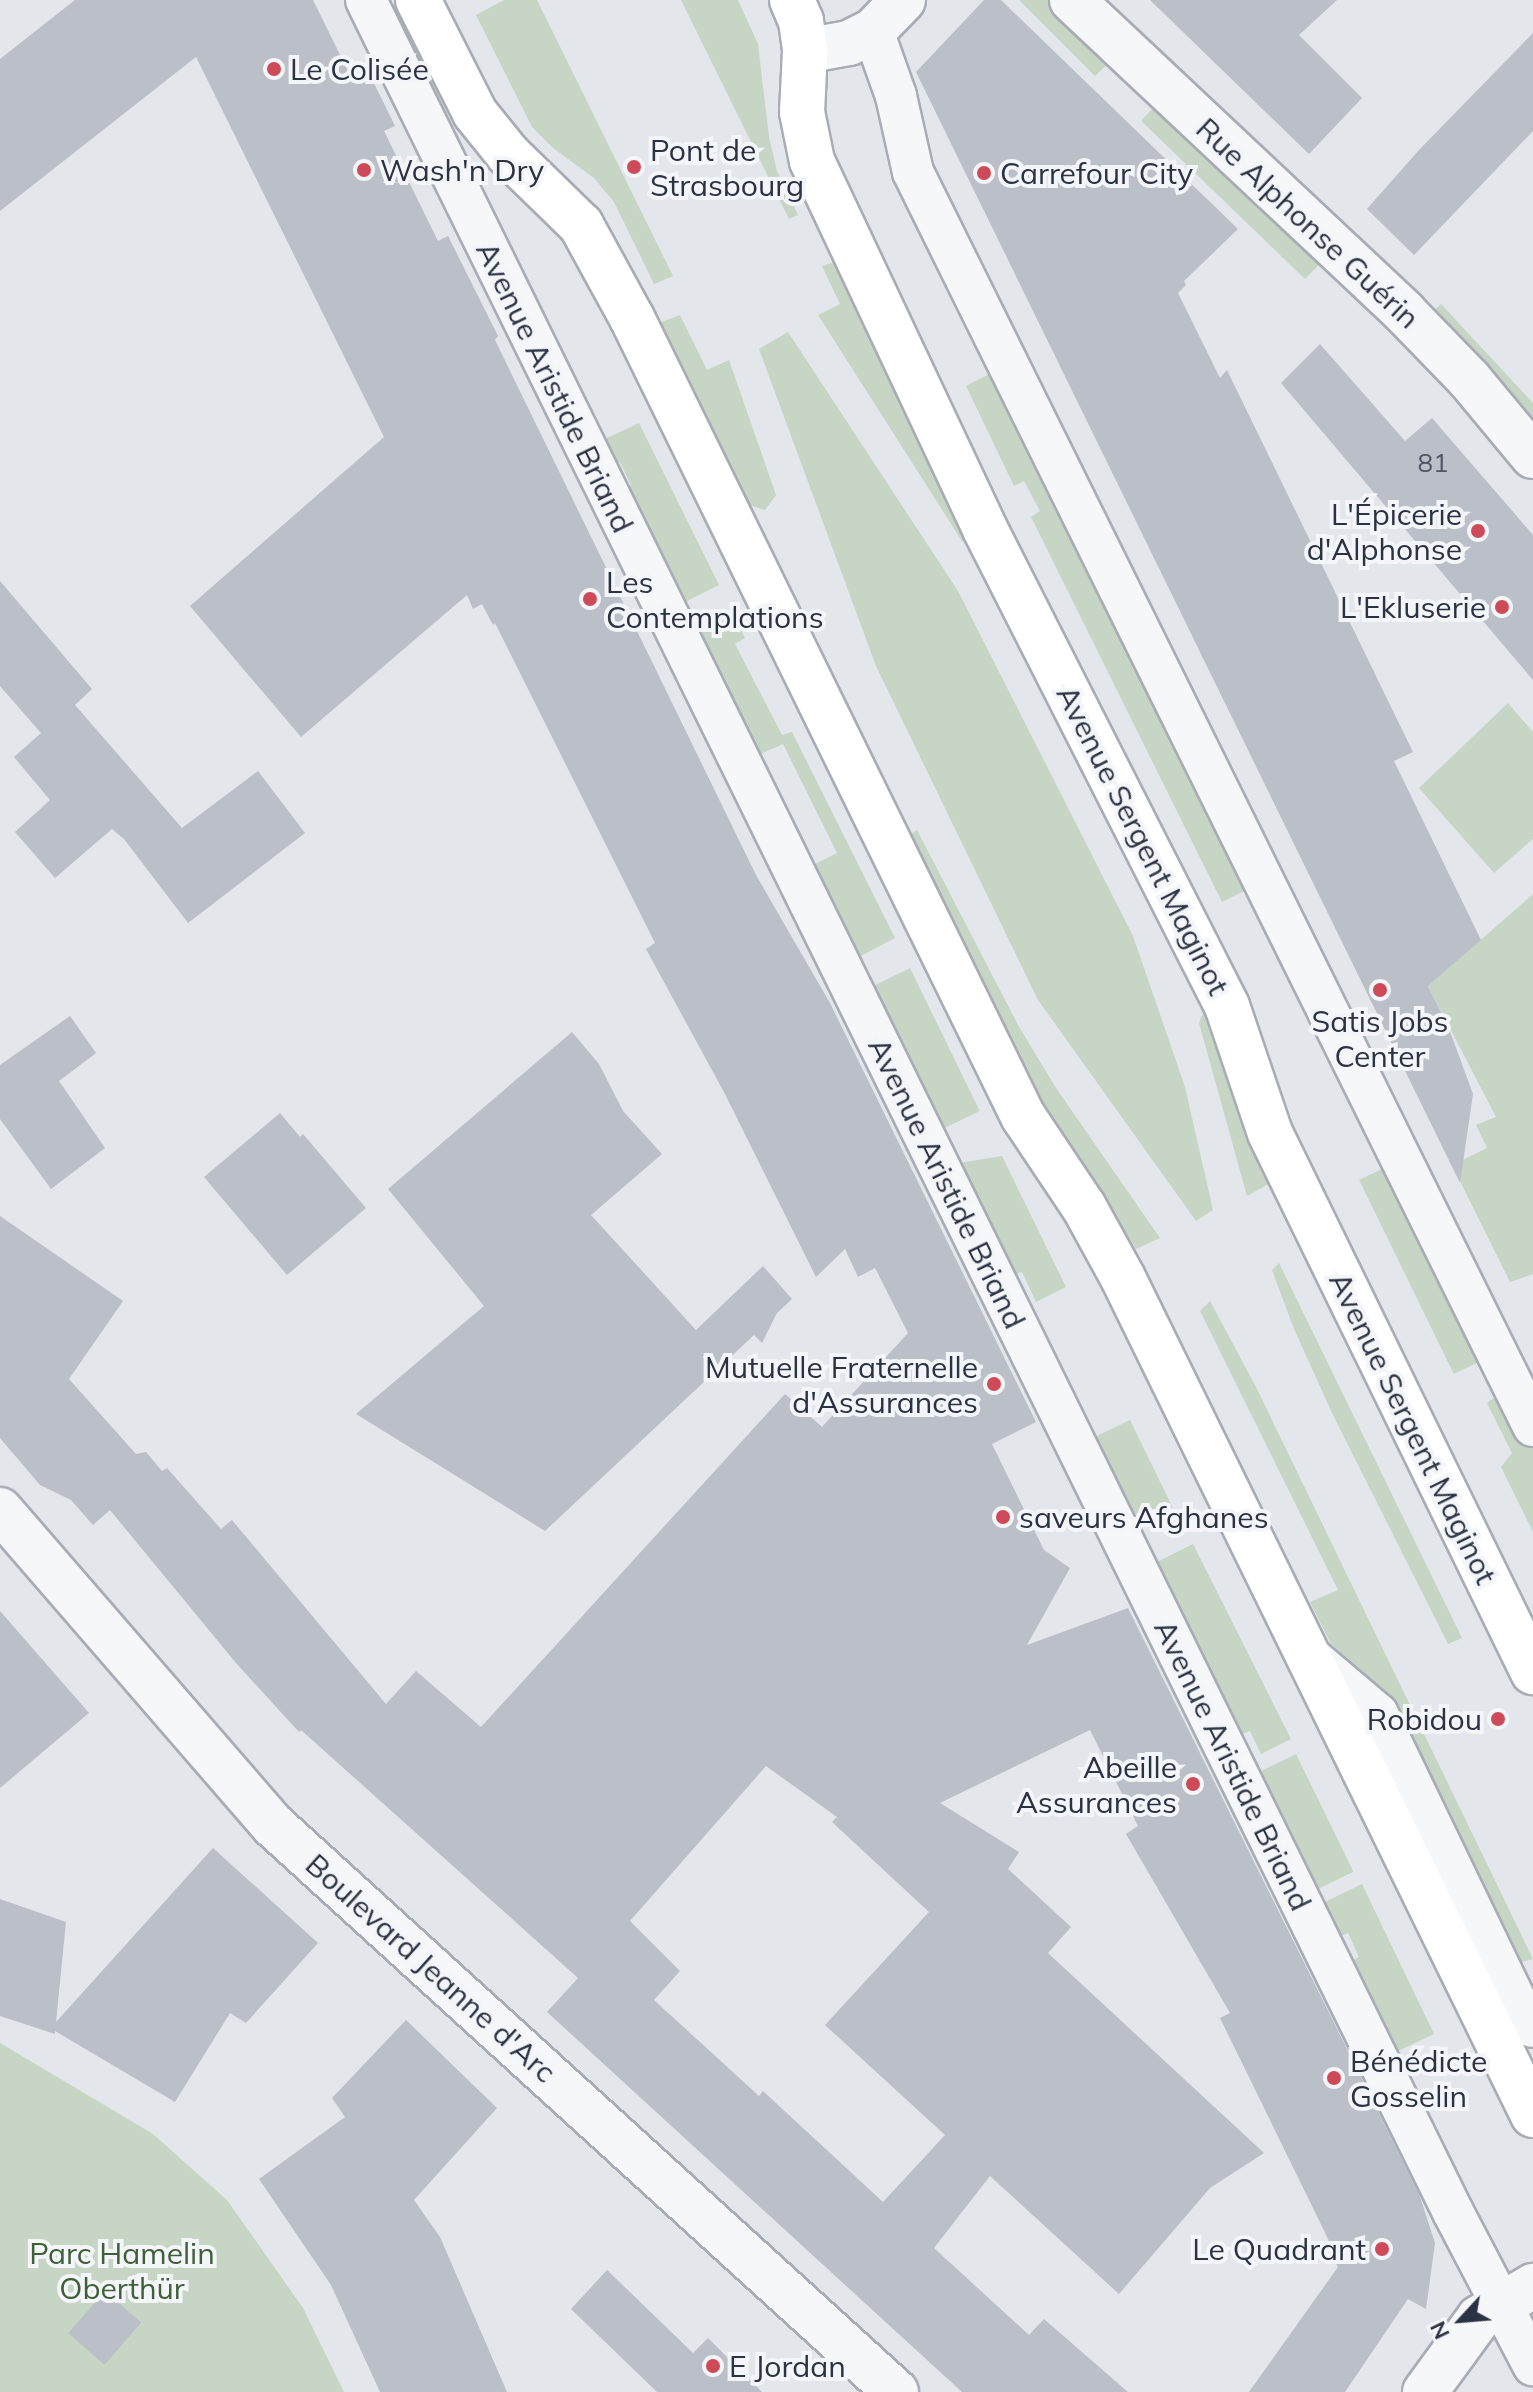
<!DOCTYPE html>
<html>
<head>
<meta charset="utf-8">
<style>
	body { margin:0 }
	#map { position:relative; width:1533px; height:2392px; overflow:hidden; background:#e3e6eb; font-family:Mulish,sans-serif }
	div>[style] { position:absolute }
	.green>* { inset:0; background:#c7d5c4; transform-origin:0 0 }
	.building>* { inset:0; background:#babfc8; transform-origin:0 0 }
	.roads { filter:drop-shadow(2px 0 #a8acb5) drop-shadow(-2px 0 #a8acb5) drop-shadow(0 2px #a8acb5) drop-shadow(0 -2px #a8acb5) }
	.pedestrian>* { height:40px; margin:-20px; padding:0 20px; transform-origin:20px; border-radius:20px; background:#f6f7f9 }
	.minor>* { height:44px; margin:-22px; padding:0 22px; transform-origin:22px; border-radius:22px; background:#f6f7f9 }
	.primary>* { height:44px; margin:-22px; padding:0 22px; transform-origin:22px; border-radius:22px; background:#fff }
	.dots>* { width:22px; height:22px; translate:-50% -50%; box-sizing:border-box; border:4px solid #f3f5f8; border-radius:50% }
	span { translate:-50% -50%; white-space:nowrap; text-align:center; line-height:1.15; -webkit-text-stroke:8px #f3f5f8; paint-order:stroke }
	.number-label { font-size:26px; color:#4f5564 }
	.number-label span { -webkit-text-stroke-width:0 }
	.poi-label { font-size:30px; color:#2b3243 }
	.left { translate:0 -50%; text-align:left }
	.right { translate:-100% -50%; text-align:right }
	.street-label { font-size:30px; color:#2b3243 }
	.park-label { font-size:30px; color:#3e5f38 }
	.north { position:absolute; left:1421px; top:2280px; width:80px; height:80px; -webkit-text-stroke:6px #f3f5f8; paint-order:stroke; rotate:244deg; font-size:22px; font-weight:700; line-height:32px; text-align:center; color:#2b3243 }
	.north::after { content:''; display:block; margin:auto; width:28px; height:36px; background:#2b3243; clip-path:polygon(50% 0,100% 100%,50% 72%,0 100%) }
</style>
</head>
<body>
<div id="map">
	<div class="green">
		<i style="clip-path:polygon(504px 0,537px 0,673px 276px,654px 284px,614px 202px,594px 178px,553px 148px,532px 127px,476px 15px)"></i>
		<i style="clip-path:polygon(681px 0,738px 0,758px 44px,769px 137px,777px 171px,798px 215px,789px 219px)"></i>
		<i style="clip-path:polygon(1019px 0,1055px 0,1113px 59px,1095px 76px)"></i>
		<i style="left:1159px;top:102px;width:228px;height:26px;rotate:44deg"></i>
		<i style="clip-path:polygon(838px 261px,970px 545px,962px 541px,818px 315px,840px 304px,822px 266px)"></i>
		<i style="clip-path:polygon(1441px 304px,1533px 403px,1533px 427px,1422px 322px)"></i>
		<i style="clip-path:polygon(680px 315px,707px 370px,729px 360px,776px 495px,765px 510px,747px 504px,656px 324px)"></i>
		<i style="clip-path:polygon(788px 332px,958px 591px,1133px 936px,1185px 1087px,1213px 1210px,1196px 1221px,1038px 1000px,876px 666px,759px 349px)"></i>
		<i style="clip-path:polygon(1003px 367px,1147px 657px,1133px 663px,1147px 691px,1161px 684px,1256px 885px,1222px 902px,1031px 517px,1040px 511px,1024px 481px,1014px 486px,966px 386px)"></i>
		<i style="clip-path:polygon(639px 423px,719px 585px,681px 604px,624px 489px,631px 485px,620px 462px,613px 465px,601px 441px)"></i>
		<i style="clip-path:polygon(733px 614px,745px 638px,735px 644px,782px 735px,792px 732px,895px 938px,857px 958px,811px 866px,837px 853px,783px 744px,756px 756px,695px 633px)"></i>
		<i style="clip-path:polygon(1508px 703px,1533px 732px,1533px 839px,1494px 873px,1419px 788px)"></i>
		<i style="clip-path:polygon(917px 830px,1018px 1025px,1056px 1088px,1160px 1238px,1136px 1249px,1044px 1104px,911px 834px)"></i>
		<i style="clip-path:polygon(1533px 894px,1533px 1274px,1510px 1282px,1452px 1165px,1487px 1148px,1476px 1125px,1496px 1117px,1428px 986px)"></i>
		<i style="left:910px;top:968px;width:159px;height:42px;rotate:64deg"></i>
		<i style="clip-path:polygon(1212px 1012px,1272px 1182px,1247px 1196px,1199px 1023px,1202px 1015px)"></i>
		<i style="clip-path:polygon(1002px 1156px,1066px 1287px,1036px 1302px,1022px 1272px,1014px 1275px,959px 1163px)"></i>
		<i style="left:1396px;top:1162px;width:216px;height:41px;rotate:64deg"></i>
		<i style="clip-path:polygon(1279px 1263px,1462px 1638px,1448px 1644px,1333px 1415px,1294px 1329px,1272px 1270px)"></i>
		<i style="clip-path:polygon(1210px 1301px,1256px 1387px,1533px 1959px,1521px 1962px,1387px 1692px,1331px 1644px,1310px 1602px,1338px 1590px,1200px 1311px)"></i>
		<i style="clip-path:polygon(1506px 1389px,1533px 1443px,1533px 1532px,1501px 1467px,1512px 1453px,1487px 1403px)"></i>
		<i style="left:1130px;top:1420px;width:97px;height:40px;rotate:64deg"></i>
		<i style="clip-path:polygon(1193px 1544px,1291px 1739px,1261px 1754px,1250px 1731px,1240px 1735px,1155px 1563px)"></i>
		<i style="left:1296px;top:1754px;width:131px;height:39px;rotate:64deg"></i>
		<i style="clip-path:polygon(1362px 1884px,1434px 2034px,1398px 2051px,1353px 1960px,1359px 1957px,1348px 1933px,1341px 1936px,1325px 1902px)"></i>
		<i style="clip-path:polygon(0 2043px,153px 2134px,227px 2200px,303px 2308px,344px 2392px,0 2392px)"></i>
	</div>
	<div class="building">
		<i style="clip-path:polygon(evenodd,75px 0,313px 0,353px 81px,369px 73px,395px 126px,384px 131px,438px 241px,448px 236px,498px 336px,495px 340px,756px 875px,830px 1003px,1036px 1422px,992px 1444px,1044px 1550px,1070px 1568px,1027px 1645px,1128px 1608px,1419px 2194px,1435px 2243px,1426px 2309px,1408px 2299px,1345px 2392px,1249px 2392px,1338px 2267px,1330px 2253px,1334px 2251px,1220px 2018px,1230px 2013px,1126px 1834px,1138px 1826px,1090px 1730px,940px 1803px,1019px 1852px,1008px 1869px,1071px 1927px,1048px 1953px,1264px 2153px,1210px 2188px,1119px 2294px,990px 2176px,934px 2248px,1029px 2335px,1044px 2319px,1128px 2392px,962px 2392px,547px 2012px,578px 1978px,301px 1730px,299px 1732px,236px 1663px,110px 1510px,93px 1525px,71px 1500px,40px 1485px,0 1438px,0 1216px,123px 1301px,69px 1379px,136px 1454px,146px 1452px,162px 1471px,167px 1468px,221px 1529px,232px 1520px,386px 1704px,416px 1671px,481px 1727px,785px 1394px,822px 1427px,908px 1333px,875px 1268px,858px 1277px,845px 1249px,816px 1277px,725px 1094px,646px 949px,655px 943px,495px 623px,493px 625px,482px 604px,473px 609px,467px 595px,301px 737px,190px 606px,384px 437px,196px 57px,0 211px,0 59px,75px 0,766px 1766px,837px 1817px,832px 1822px,929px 1912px,825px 2025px,945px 2135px,883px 2202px,763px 2091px,759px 2096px,654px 2000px,680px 1971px,630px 1921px,766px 1766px)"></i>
		<i style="clip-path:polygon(984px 0,1001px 0,1238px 229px,1184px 281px,1186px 285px,1178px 293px,1220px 378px,1227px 370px,1413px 752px,1394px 761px,1481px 940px,1428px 986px,1448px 1026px,1473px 1094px,1460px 1183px,916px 72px)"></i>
		<i style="clip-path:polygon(1150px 0,1337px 0,1299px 35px,1362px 98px,1309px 154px)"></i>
		<i style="clip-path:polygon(1533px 33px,1533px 131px,1414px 255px,1367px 209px,1419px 150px)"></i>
		<i style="clip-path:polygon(1320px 344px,1405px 441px,1432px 418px,1533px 535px,1533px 680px,1281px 383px)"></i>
		<i style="clip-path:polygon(0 581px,92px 689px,75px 705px,182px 828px,258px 771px,305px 833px,188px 923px,124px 839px,112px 829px,55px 878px,15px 832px,50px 800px,14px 757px,41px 733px,0 686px)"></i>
		<i style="clip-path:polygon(70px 1016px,96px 1053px,59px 1081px,105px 1148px,51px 1189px,0 1119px,0 1065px)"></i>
		<i style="clip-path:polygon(572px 1032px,599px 1064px,623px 1111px,662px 1154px,591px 1215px,696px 1330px,763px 1266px,792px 1299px,777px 1313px,762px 1343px,754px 1335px,545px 1531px,356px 1414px,484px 1306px,388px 1189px)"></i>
		<i style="clip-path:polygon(280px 1113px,300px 1137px,303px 1134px,366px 1208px,287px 1275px,204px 1177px)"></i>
		<i style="clip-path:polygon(0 1611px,89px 1713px,0 1788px)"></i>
		<i style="clip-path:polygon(213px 1848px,318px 1943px,246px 2023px,230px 2013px,175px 2102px,55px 2031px,55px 2034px,0 2016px,0 1899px,66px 1922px,56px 2022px)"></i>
		<i style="clip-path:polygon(406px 2020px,497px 2108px,414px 2200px,440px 2237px,507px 2392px,380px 2392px,331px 2285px,259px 2179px,345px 2117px,332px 2098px)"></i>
		<i style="clip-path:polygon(607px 2270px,693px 2353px,708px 2338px,762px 2392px,657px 2392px,571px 2309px)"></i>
		<i style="left:105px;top:2291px;width:48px;height:56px;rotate:41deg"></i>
	</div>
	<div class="roads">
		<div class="pedestrian">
			<i style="left:366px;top:0;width:2465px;rotate:63.83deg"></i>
			<i style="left:1453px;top:2212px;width:173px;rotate:62.4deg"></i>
			<i style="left:873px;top:31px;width:69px;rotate:70.5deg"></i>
			<i style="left:896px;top:96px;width:78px;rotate:77.4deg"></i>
			<i style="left:913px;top:172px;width:1399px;rotate:63.69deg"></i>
		</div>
		<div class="minor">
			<i style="left:1072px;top:0;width:456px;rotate:43.2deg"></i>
			<i style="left:1404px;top:312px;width:93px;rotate:45.9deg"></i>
			<i style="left:1469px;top:379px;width:100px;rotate:50.3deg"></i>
			<i style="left:805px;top:51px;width:45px;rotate:-10.3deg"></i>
			<i style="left:849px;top:43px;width:27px;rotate:-27deg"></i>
			<i style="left:873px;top:31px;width:43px;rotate:-45.9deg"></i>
			<i style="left:0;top:1510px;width:418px;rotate:49.1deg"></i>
			<i style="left:274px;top:1826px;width:841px;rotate:42.3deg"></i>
			<i style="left:1310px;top:1659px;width:87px;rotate:40.3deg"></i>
			<i style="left:1376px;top:1715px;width:327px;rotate:64.3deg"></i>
			<i style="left:1518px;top:2010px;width:21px;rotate:45deg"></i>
			<i style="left:1425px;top:2392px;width:92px;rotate:-53.9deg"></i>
			<i style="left:1479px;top:2318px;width:63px;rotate:-30.7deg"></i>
		</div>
		<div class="primary">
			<i style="left:418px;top:0;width:127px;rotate:63.2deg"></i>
			<i style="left:475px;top:113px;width:53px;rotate:51.2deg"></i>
			<i style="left:508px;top:154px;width:102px;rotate:44.2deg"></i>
			<i style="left:581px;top:225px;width:106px;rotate:61.3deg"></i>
			<i style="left:632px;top:318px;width:889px;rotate:63.9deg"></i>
			<i style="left:1023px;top:1116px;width:110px;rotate:56.2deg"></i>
			<i style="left:1084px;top:1207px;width:81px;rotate:61.2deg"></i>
			<i style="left:1123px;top:1278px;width:932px;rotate:63.9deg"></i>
			<i style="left:792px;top:0;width:23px;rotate:67deg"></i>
			<i style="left:801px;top:21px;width:30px;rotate:82deg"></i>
			<i style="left:805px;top:51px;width:61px;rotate:92.8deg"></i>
			<i style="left:802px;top:112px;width:50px;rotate:78.5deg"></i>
			<i style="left:812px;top:161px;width:407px;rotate:64.8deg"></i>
			<i style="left:985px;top:529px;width:535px;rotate:63.1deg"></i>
			<i style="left:1227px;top:1006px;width:134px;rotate:71.3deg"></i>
			<i style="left:1270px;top:1133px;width:600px;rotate:63.99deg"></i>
		</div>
	</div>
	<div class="dots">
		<i style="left:274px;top:69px;background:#ce4a58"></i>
		<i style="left:634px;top:167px;background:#ce4a58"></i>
		<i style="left:364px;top:170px;background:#ce4a58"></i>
		<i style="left:984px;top:173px;background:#ce4a58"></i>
		<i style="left:1478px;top:531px;background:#ce4a58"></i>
		<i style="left:590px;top:599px;background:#ce4a58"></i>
		<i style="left:1502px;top:607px;background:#ce4a58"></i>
		<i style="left:1380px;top:990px;background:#ce4a58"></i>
		<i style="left:994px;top:1384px;background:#ce4a58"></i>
		<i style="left:1003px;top:1517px;background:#ce4a58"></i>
		<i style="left:1498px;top:1719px;background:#ce4a58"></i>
		<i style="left:1193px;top:1784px;background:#ce4a58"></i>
		<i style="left:1334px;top:2078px;background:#ce4a58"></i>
		<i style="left:1382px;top:2249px;background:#ce4a58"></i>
		<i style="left:713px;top:2366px;background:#ce4a58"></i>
	</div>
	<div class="number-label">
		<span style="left:1433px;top:463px">81</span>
	</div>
	<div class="poi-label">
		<span class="left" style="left:290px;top:69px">Le Colisée</span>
		<span class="left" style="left:650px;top:167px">Pont de<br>Strasbourg</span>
		<span class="left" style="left:380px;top:170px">Wash'n Dry</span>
		<span class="left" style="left:1000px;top:173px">Carrefour City</span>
		<span class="right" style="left:1462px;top:531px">L'Épicerie<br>d'Alphonse</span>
		<span class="left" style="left:606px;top:599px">Les<br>Contemplations</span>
		<span class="right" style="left:1486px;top:607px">L'Ekluserie</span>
		<span style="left:1380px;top:1038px">Satis Jobs<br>Center</span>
		<span class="right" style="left:978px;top:1384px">Mutuelle Fraternelle<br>d'Assurances</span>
		<span class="left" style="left:1019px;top:1517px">saveurs Afghanes</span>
		<span class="right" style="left:1482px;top:1719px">Robidou</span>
		<span class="right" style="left:1177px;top:1784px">Abeille<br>Assurances</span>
		<span class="left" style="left:1350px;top:2078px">Bénédicte<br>Gosselin</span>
		<span class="right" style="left:1366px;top:2249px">Le Quadrant</span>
		<span class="left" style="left:729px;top:2366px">E Jordan</span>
	</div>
	<div class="street-label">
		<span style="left:1308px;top:223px;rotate:43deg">Rue Alphonse Guérin</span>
		<span style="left:555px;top:387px;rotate:64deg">Avenue Aristide Briand</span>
		<span style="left:1143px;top:840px;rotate:63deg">Avenue Sergent Maginot</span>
		<span style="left:947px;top:1183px;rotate:64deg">Avenue Aristide Briand</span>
		<span style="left:1413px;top:1428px;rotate:64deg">Avenue Sergent Maginot</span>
		<span style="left:1233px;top:1765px;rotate:64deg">Avenue Aristide Briand</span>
		<span style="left:431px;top:1968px;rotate:42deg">Boulevard Jeanne d'Arc</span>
	</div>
	<div class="park-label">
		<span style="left:122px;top:2270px">Parc Hamelin<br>Oberthür</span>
	</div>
	<div class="north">N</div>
</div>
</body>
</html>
